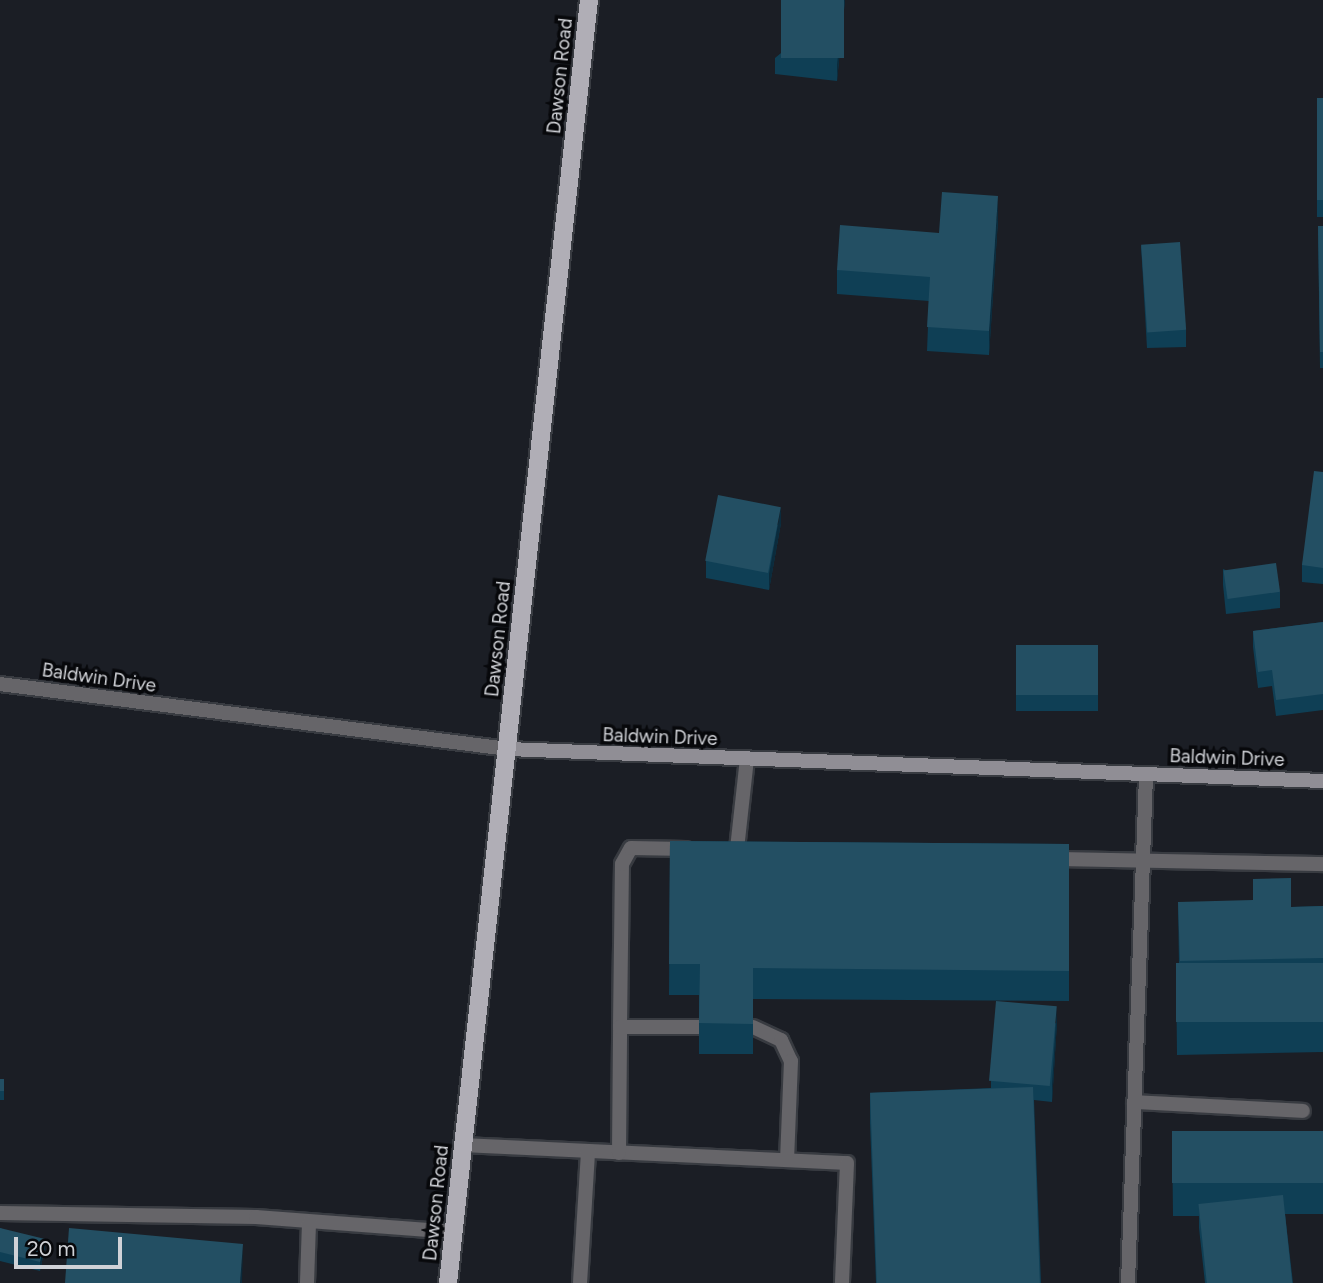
<!DOCTYPE html>
<html>
<head>
<meta charset="utf-8">
<style>
	body { margin:0 }
	#map { position:relative; width:1323px; height:1283px; overflow:hidden; background:#1b1e25; font-family:Figtree,sans-serif }
	div>[style] { position:absolute }
	.roads { filter:drop-shadow(2px 0 #383b41) drop-shadow(-2px 0 #383b41) drop-shadow(0 2px #383b41) drop-shadow(0 -2px #383b41) }
	.lane>* { height:14px; margin:-7px; padding:0 7px; transform-origin:7px; border-radius:7px; background:#666569 }
	.street>* { height:14px; margin:-7px; padding:0 7px; transform-origin:7px; border-radius:7px; background:#666569 }
	.secondary>* { height:14px; margin:-7px; padding:0 7px; transform-origin:7px; border-radius:7px; background:#908e95 }
	.primary>* { height:18px; margin:-9px; padding:0 9px; transform-origin:9px; border-radius:9px; background:#b0aeb6 }
	.wall>* { inset:0; background:#0f3f55; transform-origin:0 0 }
	.shaded-wall>* { inset:0; background:#0b2b3c }
	.building>* { inset:0; background:#234f63; transform-origin:0 0 }
	span { translate:-50% -50%; white-space:nowrap; text-align:center; line-height:1.15; -webkit-text-stroke:7px #07080b; paint-order:stroke }
	.street-label { font-size:19px; color:#d0d2d7 }
	.scale { position:absolute; left:14px; top:1237px; width:108px; height:32px; box-sizing:border-box; border:4px solid #d0d2d7; border-top:0; padding-left:9px; font-size:21px; line-height:24px; white-space:nowrap; color:#d0d2d7; -webkit-text-stroke:5px #07080b; paint-order:stroke }
</style>
</head>
<body>
<div id="map">
	<div class="roads">
		<div class="lane">
			<i style="left:737px;top:849px;width:91px;rotate:-83.7deg"></i>
			<i style="left:1053px;top:859px;width:270px;rotate:1.1deg"></i>
			<i style="left:620px;top:1027px;width:163px;rotate:-89.3deg"></i>
			<i style="left:622px;top:864px;width:18px;rotate:-61deg"></i>
			<i style="left:631px;top:848px;width:55px;rotate:1deg"></i>
			<i style="left:753px;top:1027px;width:31px;rotate:25deg"></i>
			<i style="left:781px;top:1040px;width:23px;rotate:65deg"></i>
			<i style="left:791px;top:1061px;width:99px;rotate:92.3deg"></i>
			<i style="left:1134px;top:1102px;width:169px;rotate:3deg"></i>
			<i style="left:464px;top:1145px;width:383px;rotate:2.7deg"></i>
			<i style="left:847px;top:1163px;width:120px;rotate:92.4deg"></i>
			<i style="left:619px;top:1153px;width:126px;rotate:-89.5deg"></i>
			<i style="left:620px;top:1027px;width:79px"></i>
			<i style="left:0;top:1213px;width:256px;rotate:0.9deg"></i>
			<i style="left:256px;top:1217px;width:199px;rotate:4.3deg"></i>
			<i style="left:307px;top:1283px;width:61px;rotate:-88.1deg"></i>
			<i style="left:580px;top:1283px;width:132px;rotate:-86.5deg"></i>
			<i style="left:1128px;top:1283px;width:509px;rotate:-87.97deg"></i>
		</div>
		<div class="street">
			<i style="left:0;top:684px;width:512px;rotate:7.29deg"></i>
		</div>
		<div class="secondary">
			<i style="left:508px;top:749px;width:816px;rotate:2.25deg"></i>
		</div>
		<div class="primary">
			<i style="left:448px;top:1283px;width:1291px;rotate:-83.73deg"></i>
		</div>
	</div>
	<div class="wall">
		<i style="clip-path:polygon(845px 0,837px 81px,775px 74px,775px 58px)"></i>
		<i style="left:1317px;top:98px;width:6px;height:119px"></i>
		<i style="clip-path:polygon(998px 220px,989px 355px,927px 351px,929px 301px,837px 294px,837px 270px,939px 233px)"></i>
		<i style="clip-path:polygon(1318px 226px,1323px 226px,1323px 368px,1320px 368px)"></i>
		<i style="clip-path:polygon(1141px 245px,1186px 330px,1186px 347px,1147px 348px)"></i>
		<i style="clip-path:polygon(1323px 472px,1323px 584px,1302px 582px,1302px 565px)"></i>
		<i style="clip-path:polygon(781px 523px,769px 590px,706px 578px,706px 561px)"></i>
		<i style="clip-path:polygon(1223px 569px,1280px 592px,1280px 608px,1226px 614px,1223px 585px)"></i>
		<i style="clip-path:polygon(1323px 622px,1323px 710px,1276px 716px,1272px 686px,1258px 688px,1253px 647px,1253px 631px)"></i>
		<i style="left:1016px;top:645px;width:82px;height:66px"></i>
		<i style="clip-path:polygon(670px 841px,1069px 844px,1069px 1001px,753px 999px,753px 1054px,699px 1054px,699px 995px,669px 995px)"></i>
		<i style="clip-path:polygon(1178px 902px,1291px 907px,1323px 906px,1323px 1052px,1177px 1055px,1176px 966px,1179px 966px)"></i>
		<i style="clip-path:polygon(1057px 1022px,1052px 1102px,1034px 1100px,1041px 1283px,876px 1283px,870px 1123px,870px 1093px,991px 1088px,991px 1081px)"></i>
		<i style="left:0;top:1079px;width:4px;height:21px"></i>
		<i style="clip-path:polygon(1323px 1131px,1323px 1214px,1285px 1214px,1293px 1283px,1205px 1283px,1199px 1228px,1199px 1216px,1173px 1216px,1172px 1133px)"></i>
		<i style="clip-path:polygon(0 1228px,45px 1247px,40px 1271px,0 1261px)"></i>
	</div>
	<div class="shaded-wall">
		<i style="clip-path:polygon(844px 0,845px 0,837px 81px,837px 65px)"></i>
		<i style="clip-path:polygon(998px 196px,998px 220px,989px 355px,989px 331px)"></i>
		<i style="clip-path:polygon(781px 507px,781px 523px,769px 590px,769px 574px)"></i>
		<i style="clip-path:polygon(1057px 1006px,1057px 1022px,1052px 1102px,1052px 1085px)"></i>
		<i style="clip-path:polygon(45px 1239px,45px 1247px,40px 1271px,40px 1262px)"></i>
		<i style="clip-path:polygon(243px 1244px,242px 1283px,240px 1283px)"></i>
	</div>
	<div class="building">
		<i style="left:781px;top:0;width:63px;height:58px"></i>
		<i style="left:1317px;top:98px;width:6px;height:102px"></i>
		<i style="clip-path:polygon(942px 192px,998px 196px,989px 331px,927px 327px,930px 277px,837px 270px,840px 225px,939px 233px)"></i>
		<i style="clip-path:polygon(1318px 226px,1323px 226px,1323px 352px,1320px 352px)"></i>
		<i style="left:1180px;top:242px;width:88px;height:39px;rotate:86deg"></i>
		<i style="clip-path:polygon(1314px 471px,1323px 472px,1323px 568px,1302px 565px)"></i>
		<i style="left:718px;top:495px;width:64px;height:67px;rotate:11deg"></i>
		<i style="left:1276px;top:563px;width:29px;height:53px;rotate:82deg"></i>
		<i style="clip-path:polygon(1323px 622px,1323px 694px,1276px 700px,1272px 670px,1258px 672px,1253px 631px)"></i>
		<i style="left:1016px;top:645px;width:82px;height:50px"></i>
		<i style="clip-path:polygon(670px 841px,1069px 844px,1069px 971px,753px 968px,753px 1024px,699px 1023px,700px 964px,669px 964px)"></i>
		<i style="clip-path:polygon(1291px 878px,1291px 907px,1323px 906px,1323px 958px,1180px 961px,1178px 902px,1253px 900px,1253px 879px)"></i>
		<i style="left:1323px;top:963px;width:59px;height:147px;rotate:90deg"></i>
		<i style="left:996px;top:1001px;width:61px;height:80px;rotate:5deg"></i>
		<i style="left:0;top:1079px;width:4px;height:12px"></i>
		<i style="left:1033px;top:1087px;width:196px;height:163px;rotate:88deg"></i>
		<i style="left:1323px;top:1131px;width:52px;height:151px;rotate:90deg"></i>
		<i style="left:1283px;top:1195px;width:89px;height:85px;rotate:84deg"></i>
		<i style="clip-path:polygon(0 1228px,45px 1239px,40px 1262px,0 1252px)"></i>
		<i style="clip-path:polygon(69px 1228px,243px 1244px,240px 1283px,65px 1283px)"></i>
	</div>
	<div class="street-label">
		<span style="left:560px;top:76px;rotate:-84deg">Dawson Road</span>
		<span style="left:498px;top:639px;rotate:-84deg">Dawson Road</span>
		<span style="left:99px;top:678px;rotate:8deg">Baldwin Drive</span>
		<span style="left:660px;top:737px;rotate:2deg">Baldwin Drive</span>
		<span style="left:1227px;top:758px;rotate:2deg">Baldwin Drive</span>
		<span style="left:436px;top:1203px;rotate:-84deg">Dawson Road</span>
	</div>
	<div class="scale">20 m</div>
</div>
</body>
</html>
